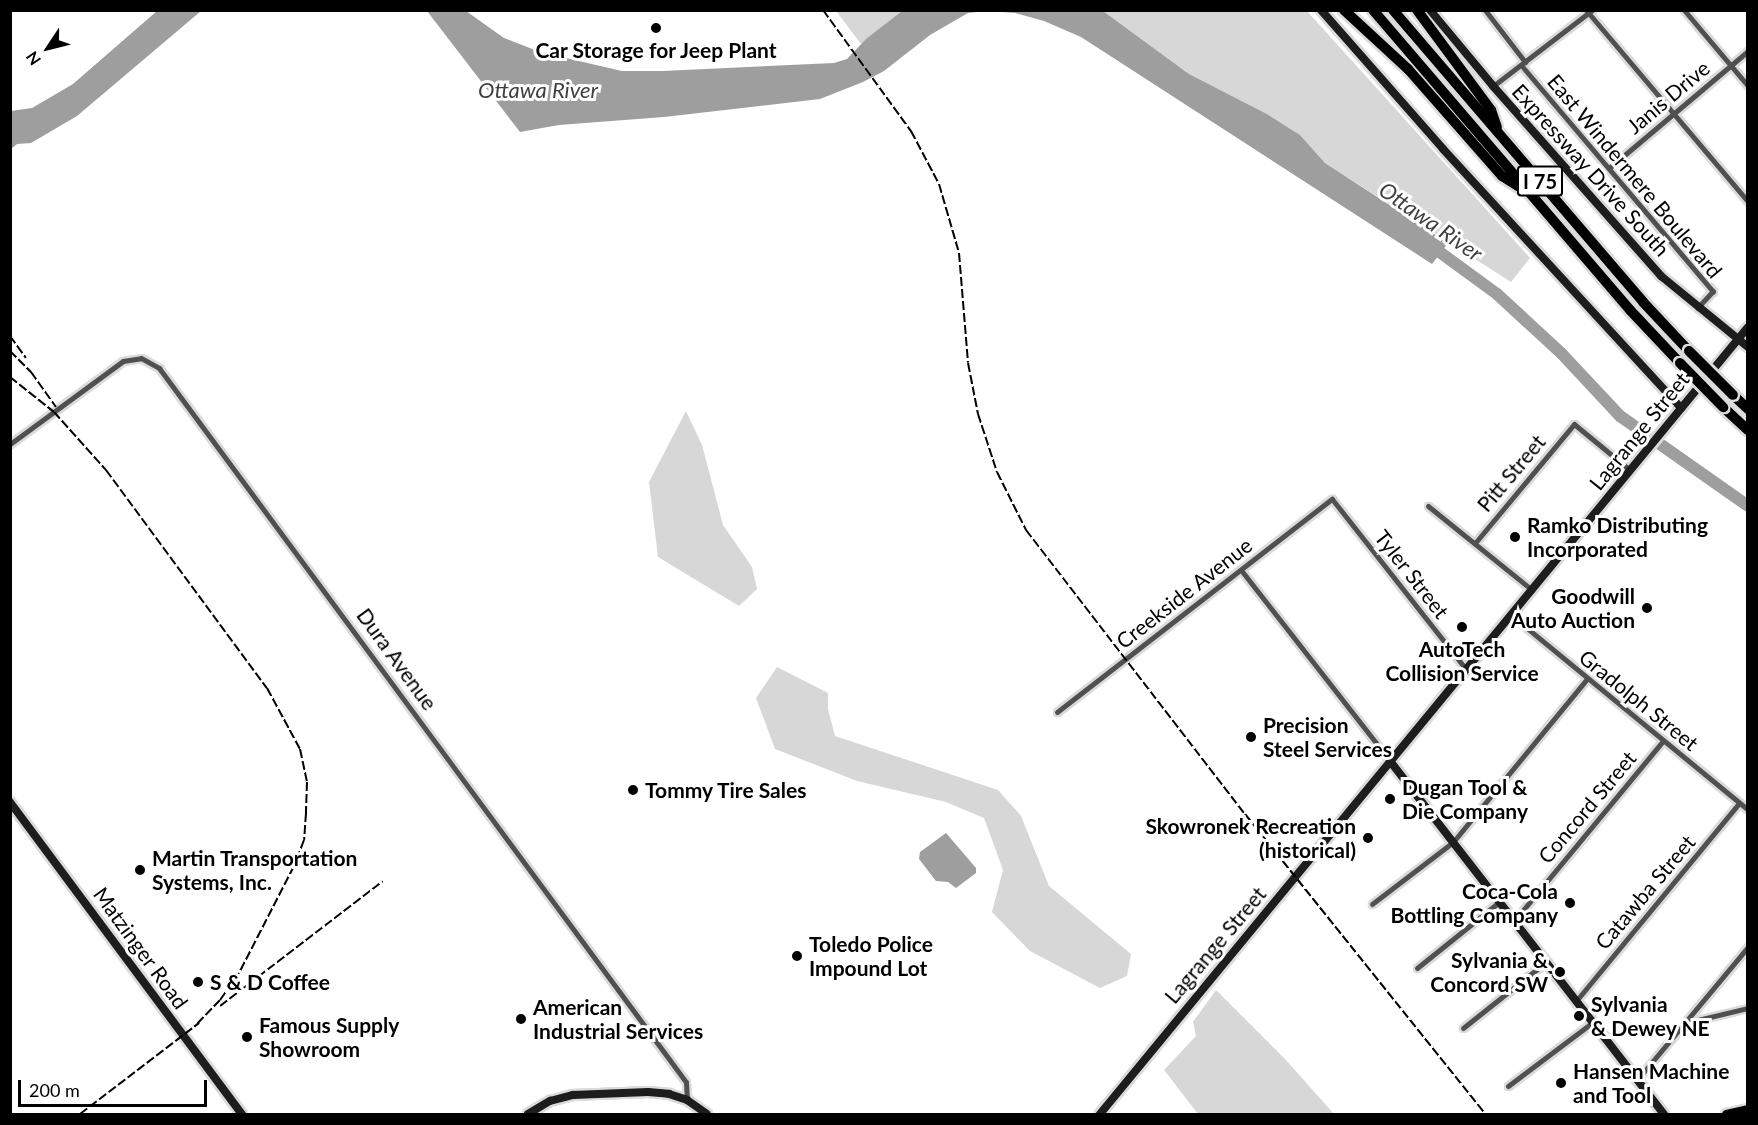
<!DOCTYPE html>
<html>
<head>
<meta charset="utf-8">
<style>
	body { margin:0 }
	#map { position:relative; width:1758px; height:1125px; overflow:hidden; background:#fff; font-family:Lato,sans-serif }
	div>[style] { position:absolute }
	.green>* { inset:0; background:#d7d7d7 }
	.water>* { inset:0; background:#9e9e9e }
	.river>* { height:12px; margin:-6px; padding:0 6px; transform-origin:6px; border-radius:6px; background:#9e9e9e }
	.roads { filter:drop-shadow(2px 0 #dbdbdb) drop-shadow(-2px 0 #dbdbdb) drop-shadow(0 2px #dbdbdb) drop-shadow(0 -2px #dbdbdb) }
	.street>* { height:5px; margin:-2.5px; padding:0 2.5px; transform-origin:2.5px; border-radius:2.5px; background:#505050 }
	.secondary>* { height:8px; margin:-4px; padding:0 4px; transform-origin:4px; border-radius:4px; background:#1d1d1d }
	.primary>* { height:9px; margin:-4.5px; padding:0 4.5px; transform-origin:4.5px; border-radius:4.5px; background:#000 }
	.highway>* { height:10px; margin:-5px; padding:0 5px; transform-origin:5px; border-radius:5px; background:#000 }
	.rail>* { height:2px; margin-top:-1px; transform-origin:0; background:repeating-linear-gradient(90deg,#000 0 9px,transparent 0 12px) }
	.bridges { filter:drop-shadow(2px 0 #dbdbdb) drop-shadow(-2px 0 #dbdbdb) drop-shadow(0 2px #dbdbdb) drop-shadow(0 -2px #dbdbdb) }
	.highway-bridge>* { height:10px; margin:-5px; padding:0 5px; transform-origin:5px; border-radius:5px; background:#000 }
	.dots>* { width:16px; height:16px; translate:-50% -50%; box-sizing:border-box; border:3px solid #fff; border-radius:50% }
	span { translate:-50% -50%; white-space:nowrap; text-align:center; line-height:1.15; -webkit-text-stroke:6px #fff; paint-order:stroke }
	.shield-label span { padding:2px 4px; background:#fff; border:2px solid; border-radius:4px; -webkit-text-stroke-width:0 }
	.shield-label { font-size:20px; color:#000; font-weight:700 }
	.poi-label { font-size:21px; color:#000; font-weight:700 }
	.left { translate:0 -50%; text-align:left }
	.right { translate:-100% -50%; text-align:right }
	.street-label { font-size:21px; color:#000 }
	.water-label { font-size:22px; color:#3f3f3f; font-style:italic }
	.frame { position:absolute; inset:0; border:12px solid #000; pointer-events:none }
	.north { position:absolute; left:18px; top:18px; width:60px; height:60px; -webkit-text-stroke:4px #fff; paint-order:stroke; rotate:235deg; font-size:16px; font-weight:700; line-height:24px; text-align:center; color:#000 }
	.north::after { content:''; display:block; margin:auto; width:21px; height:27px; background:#000; clip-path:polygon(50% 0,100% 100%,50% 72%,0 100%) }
	.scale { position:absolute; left:18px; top:1080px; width:189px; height:27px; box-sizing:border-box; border:3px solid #000; border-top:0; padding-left:8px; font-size:18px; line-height:21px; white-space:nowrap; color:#000; -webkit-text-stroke:4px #fff; paint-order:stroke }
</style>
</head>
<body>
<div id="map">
	<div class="green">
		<i style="clip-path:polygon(836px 11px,902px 11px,861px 44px)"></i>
		<i style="clip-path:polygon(1103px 11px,1307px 11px,1530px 258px,1511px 282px,1325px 163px,1300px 135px,1267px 114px,1189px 74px)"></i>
		<i style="clip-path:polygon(686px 411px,702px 445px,723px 525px,752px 567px,757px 589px,739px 606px,658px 557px,649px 482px)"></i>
		<i style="clip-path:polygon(777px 667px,828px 693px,828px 709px,835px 736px,998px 790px,1021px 816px,1049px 886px,1131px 954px,1127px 976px,1100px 988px,1030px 951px,992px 912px,1003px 870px,984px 818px,946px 802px,857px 781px,775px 749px,756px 698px)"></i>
		<i style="clip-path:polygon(1216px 990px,1285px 1059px,1334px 1114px,1198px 1114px,1164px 1070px,1196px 1036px,1193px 1022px)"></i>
	</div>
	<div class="water">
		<i style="clip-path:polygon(157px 11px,201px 11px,77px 116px,31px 143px,17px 144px,11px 149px,11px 111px,32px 108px,73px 84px)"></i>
		<i style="clip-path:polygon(427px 11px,466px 11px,504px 38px,540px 52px,622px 71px,663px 71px,834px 63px,847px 59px,866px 39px,902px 11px,1103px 11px,1189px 74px,1267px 114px,1300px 135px,1325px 163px,1448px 243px,1432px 264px,1081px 37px,1044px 21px,1015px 13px,988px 11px,968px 13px,930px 35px,884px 71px,863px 82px,820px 99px,664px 117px,559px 125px,520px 132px)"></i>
		<i style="clip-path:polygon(946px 833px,976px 868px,976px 873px,956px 888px,948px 882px,936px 881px,919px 859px,920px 852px)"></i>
	</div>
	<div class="river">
		<i style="left:1430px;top:245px;width:83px;rotate:36.2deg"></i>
		<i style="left:1497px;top:294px;width:88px;rotate:42.7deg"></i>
		<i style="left:1562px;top:354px;width:85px;rotate:46.9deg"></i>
		<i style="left:1620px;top:416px;width:156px;rotate:35.1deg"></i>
	</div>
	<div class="roads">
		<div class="street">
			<i style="left:1485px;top:10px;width:66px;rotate:52.4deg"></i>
			<i style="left:1586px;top:10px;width:251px;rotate:49.8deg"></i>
			<i style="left:1684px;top:10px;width:99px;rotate:49.9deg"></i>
			<i style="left:1521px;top:65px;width:297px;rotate:49.7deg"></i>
			<i style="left:1713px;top:291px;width:23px;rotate:133deg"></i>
			<i style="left:1493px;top:86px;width:125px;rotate:-37.5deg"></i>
			<i style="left:1609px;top:168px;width:182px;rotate:-40.1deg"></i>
			<i style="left:10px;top:444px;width:140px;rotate:-36.3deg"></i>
			<i style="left:123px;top:361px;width:18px;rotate:-9deg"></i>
			<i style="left:141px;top:358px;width:21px;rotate:29deg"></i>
			<i style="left:159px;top:368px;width:887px;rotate:53.57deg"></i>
			<i style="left:686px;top:1082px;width:18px;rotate:87deg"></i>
			<i style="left:1428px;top:506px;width:134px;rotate:38.9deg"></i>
			<i style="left:1475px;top:543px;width:155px;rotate:-50.2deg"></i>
			<i style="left:1574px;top:424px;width:72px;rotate:39.4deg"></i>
			<i style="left:1241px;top:570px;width:242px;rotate:52deg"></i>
			<i style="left:1511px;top:615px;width:307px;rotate:39.4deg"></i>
			<i style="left:1057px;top:712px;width:348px;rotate:-37.8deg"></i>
			<i style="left:1332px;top:499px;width:216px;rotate:51.8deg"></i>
			<i style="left:1372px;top:904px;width:102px;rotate:-37.4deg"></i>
			<i style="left:1453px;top:842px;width:211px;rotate:-50.6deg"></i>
			<i style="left:1514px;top:921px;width:234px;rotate:-50.4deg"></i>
			<i style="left:1417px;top:968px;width:105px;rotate:-38.8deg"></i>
			<i style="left:1576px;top:1001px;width:256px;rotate:-50.5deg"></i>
			<i style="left:1685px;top:1023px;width:65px;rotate:-13.4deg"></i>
			<i style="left:1463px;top:1028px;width:106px;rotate:-38.5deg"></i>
			<i style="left:1637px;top:1080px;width:173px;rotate:-50.2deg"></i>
			<i style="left:1508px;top:1086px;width:106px;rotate:-37deg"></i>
		</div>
		<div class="secondary">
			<i style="left:1321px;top:10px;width:185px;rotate:48.7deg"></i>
			<i style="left:1443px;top:149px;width:352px;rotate:47.4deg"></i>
			<i style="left:1430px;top:10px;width:99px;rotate:50.3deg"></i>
			<i style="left:1493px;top:86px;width:254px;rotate:48.5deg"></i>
			<i style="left:1661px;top:276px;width:112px;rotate:39.2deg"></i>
			<i style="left:1390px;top:761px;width:447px;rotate:52.2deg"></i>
			<i style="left:10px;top:802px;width:389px;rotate:53.4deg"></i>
			<i style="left:528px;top:1114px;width:26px;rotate:-31deg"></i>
			<i style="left:550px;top:1101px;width:24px;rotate:-15deg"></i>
			<i style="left:573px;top:1095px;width:75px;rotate:-2.3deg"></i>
			<i style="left:648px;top:1092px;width:21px;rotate:5deg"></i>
			<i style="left:669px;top:1094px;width:19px;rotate:18deg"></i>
			<i style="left:687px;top:1100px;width:24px;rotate:35deg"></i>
			<i style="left:1100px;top:1114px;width:1019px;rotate:-50.53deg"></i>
		</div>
		<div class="primary">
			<i style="left:1726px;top:1114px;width:23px;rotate:-13deg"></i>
		</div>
		<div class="highway">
			<i style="left:1344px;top:10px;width:87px;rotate:42.7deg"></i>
			<i style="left:1408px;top:69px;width:142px;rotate:48.7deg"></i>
			<i style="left:1502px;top:176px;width:22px;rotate:32deg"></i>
			<i style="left:1373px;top:10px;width:395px;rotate:49.4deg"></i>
			<i style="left:1630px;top:310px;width:73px;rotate:46.7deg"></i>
			<i style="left:1393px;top:10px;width:384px;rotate:49.4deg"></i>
			<i style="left:1643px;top:302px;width:67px;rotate:46.8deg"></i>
			<i style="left:1417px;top:10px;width:124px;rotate:53.5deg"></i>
			<i style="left:1491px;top:110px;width:18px;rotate:71deg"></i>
			<i style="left:1733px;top:395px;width:21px;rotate:43deg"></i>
			<i style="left:1723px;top:407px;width:34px;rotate:43deg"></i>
		</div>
	</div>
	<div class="rail">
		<i style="left:823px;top:10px;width:150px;rotate:54deg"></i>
		<i style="left:911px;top:131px;width:60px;rotate:62.2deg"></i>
		<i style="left:939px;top:184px;width:72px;rotate:73.8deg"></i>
		<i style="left:959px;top:253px;width:110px;rotate:85.3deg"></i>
		<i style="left:968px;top:363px;width:52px;rotate:78.9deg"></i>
		<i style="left:978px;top:414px;width:61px;rotate:71.9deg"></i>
		<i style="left:997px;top:472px;width:65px;rotate:63.4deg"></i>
		<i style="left:1026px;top:530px;width:359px;rotate:52.4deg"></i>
		<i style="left:1245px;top:814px;width:384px;rotate:51.3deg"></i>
		<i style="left:10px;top:336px;width:27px;rotate:54deg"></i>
		<i style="left:10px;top:351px;width:30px;rotate:45deg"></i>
		<i style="left:31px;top:372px;width:43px;rotate:54.5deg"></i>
		<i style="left:10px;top:377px;width:56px;rotate:38.5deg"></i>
		<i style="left:54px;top:412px;width:78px;rotate:48.1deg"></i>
		<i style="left:106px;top:470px;width:271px;rotate:53.6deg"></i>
		<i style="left:267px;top:688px;width:69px;rotate:61.6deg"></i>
		<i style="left:300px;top:749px;width:34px;rotate:78deg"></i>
		<i style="left:307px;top:782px;width:31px;rotate:92deg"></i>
		<i style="left:306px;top:813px;width:27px;rotate:94deg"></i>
		<i style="left:304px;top:840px;width:28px;rotate:111deg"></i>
		<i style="left:294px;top:866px;width:120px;rotate:117.2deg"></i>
		<i style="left:239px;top:973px;width:33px;rotate:125deg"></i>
		<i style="left:220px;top:1000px;width:37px;rotate:134deg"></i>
		<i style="left:220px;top:1006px;width:205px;rotate:-37.5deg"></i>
		<i style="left:80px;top:1114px;width:150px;rotate:-37.4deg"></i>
	</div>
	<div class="bridges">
		<div class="highway-bridge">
			<i style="left:1689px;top:351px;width:62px;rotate:45deg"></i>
			<i style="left:1680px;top:363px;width:62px;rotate:45.7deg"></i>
		</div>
	</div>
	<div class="dots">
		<i style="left:656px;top:28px;background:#000"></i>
		<i style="left:1515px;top:537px;background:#000"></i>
		<i style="left:1647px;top:608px;background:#000"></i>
		<i style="left:1462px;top:627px;background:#000"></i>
		<i style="left:1251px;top:737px;background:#000"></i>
		<i style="left:633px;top:790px;background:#000"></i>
		<i style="left:1390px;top:799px;background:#000"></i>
		<i style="left:1368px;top:838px;background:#000"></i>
		<i style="left:140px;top:870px;background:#000"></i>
		<i style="left:1570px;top:903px;background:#000"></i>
		<i style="left:797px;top:956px;background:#000"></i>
		<i style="left:1560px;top:972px;background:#000"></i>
		<i style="left:198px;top:982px;background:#000"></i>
		<i style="left:1579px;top:1016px;background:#000"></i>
		<i style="left:521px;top:1019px;background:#000"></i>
		<i style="left:247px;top:1037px;background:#000"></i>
		<i style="left:1561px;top:1083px;background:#000"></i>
	</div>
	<div class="shield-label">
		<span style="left:1540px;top:181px">I 75</span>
	</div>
	<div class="poi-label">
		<span style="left:656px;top:50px">Car Storage for Jeep Plant</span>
		<span class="left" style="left:1527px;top:537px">Ramko Distributing<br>Incorporated</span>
		<span class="right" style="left:1635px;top:608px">Goodwill<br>Auto Auction</span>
		<span style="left:1462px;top:661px">AutoTech<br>Collision Service</span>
		<span class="left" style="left:1263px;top:737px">Precision<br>Steel Services</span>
		<span class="left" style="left:1402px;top:799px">Dugan Tool &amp;<br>Die Company</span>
		<span class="left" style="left:645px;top:790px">Tommy Tire Sales</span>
		<span class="right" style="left:1356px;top:838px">Skowronek Recreation<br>(historical)</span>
		<span class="left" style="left:152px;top:870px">Martin Transportation<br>Systems, Inc.</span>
		<span class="right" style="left:1558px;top:903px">Coca-Cola<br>Bottling Company</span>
		<span class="left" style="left:809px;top:956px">Toledo Police<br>Impound Lot</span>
		<span class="right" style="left:1548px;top:972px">Sylvania &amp;<br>Concord SW</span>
		<span class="left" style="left:210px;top:982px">S &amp; D Coffee</span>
		<span class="left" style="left:1591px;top:1016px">Sylvania<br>&amp; Dewey NE</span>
		<span class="left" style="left:533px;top:1019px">American<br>Industrial Services</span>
		<span class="left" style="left:259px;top:1037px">Famous Supply<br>Showroom</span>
		<span class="left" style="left:1573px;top:1083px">Hansen Machine<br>and Tool</span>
	</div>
	<div class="street-label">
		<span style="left:1668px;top:97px;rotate:-40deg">Janis Drive</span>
		<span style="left:1591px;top:170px;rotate:48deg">Expressway Drive South</span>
		<span style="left:1635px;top:176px;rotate:50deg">East Windermere Boulevard</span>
		<span style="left:1639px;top:431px;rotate:-51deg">Lagrange Street</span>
		<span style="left:1511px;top:473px;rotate:-50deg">Pitt Street</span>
		<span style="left:1412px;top:574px;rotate:52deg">Tyler Street</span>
		<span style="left:1184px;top:593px;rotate:-38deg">Creekside Avenue</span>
		<span style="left:397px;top:659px;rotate:54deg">Dura Avenue</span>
		<span style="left:1639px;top:700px;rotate:39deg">Gradolph Street</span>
		<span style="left:1587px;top:807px;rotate:-50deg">Concord Street</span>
		<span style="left:1645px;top:892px;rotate:-50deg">Catawba Street</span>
		<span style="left:1215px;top:945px;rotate:-50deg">Lagrange Street</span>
		<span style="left:141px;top:948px;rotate:54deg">Matzinger Road</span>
	</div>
	<div class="water-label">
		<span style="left:538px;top:90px">Ottawa River</span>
		<span style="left:1431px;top:221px;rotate:35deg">Ottawa River</span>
	</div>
	<div class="frame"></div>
	<div class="north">N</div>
	<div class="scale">200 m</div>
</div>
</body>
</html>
